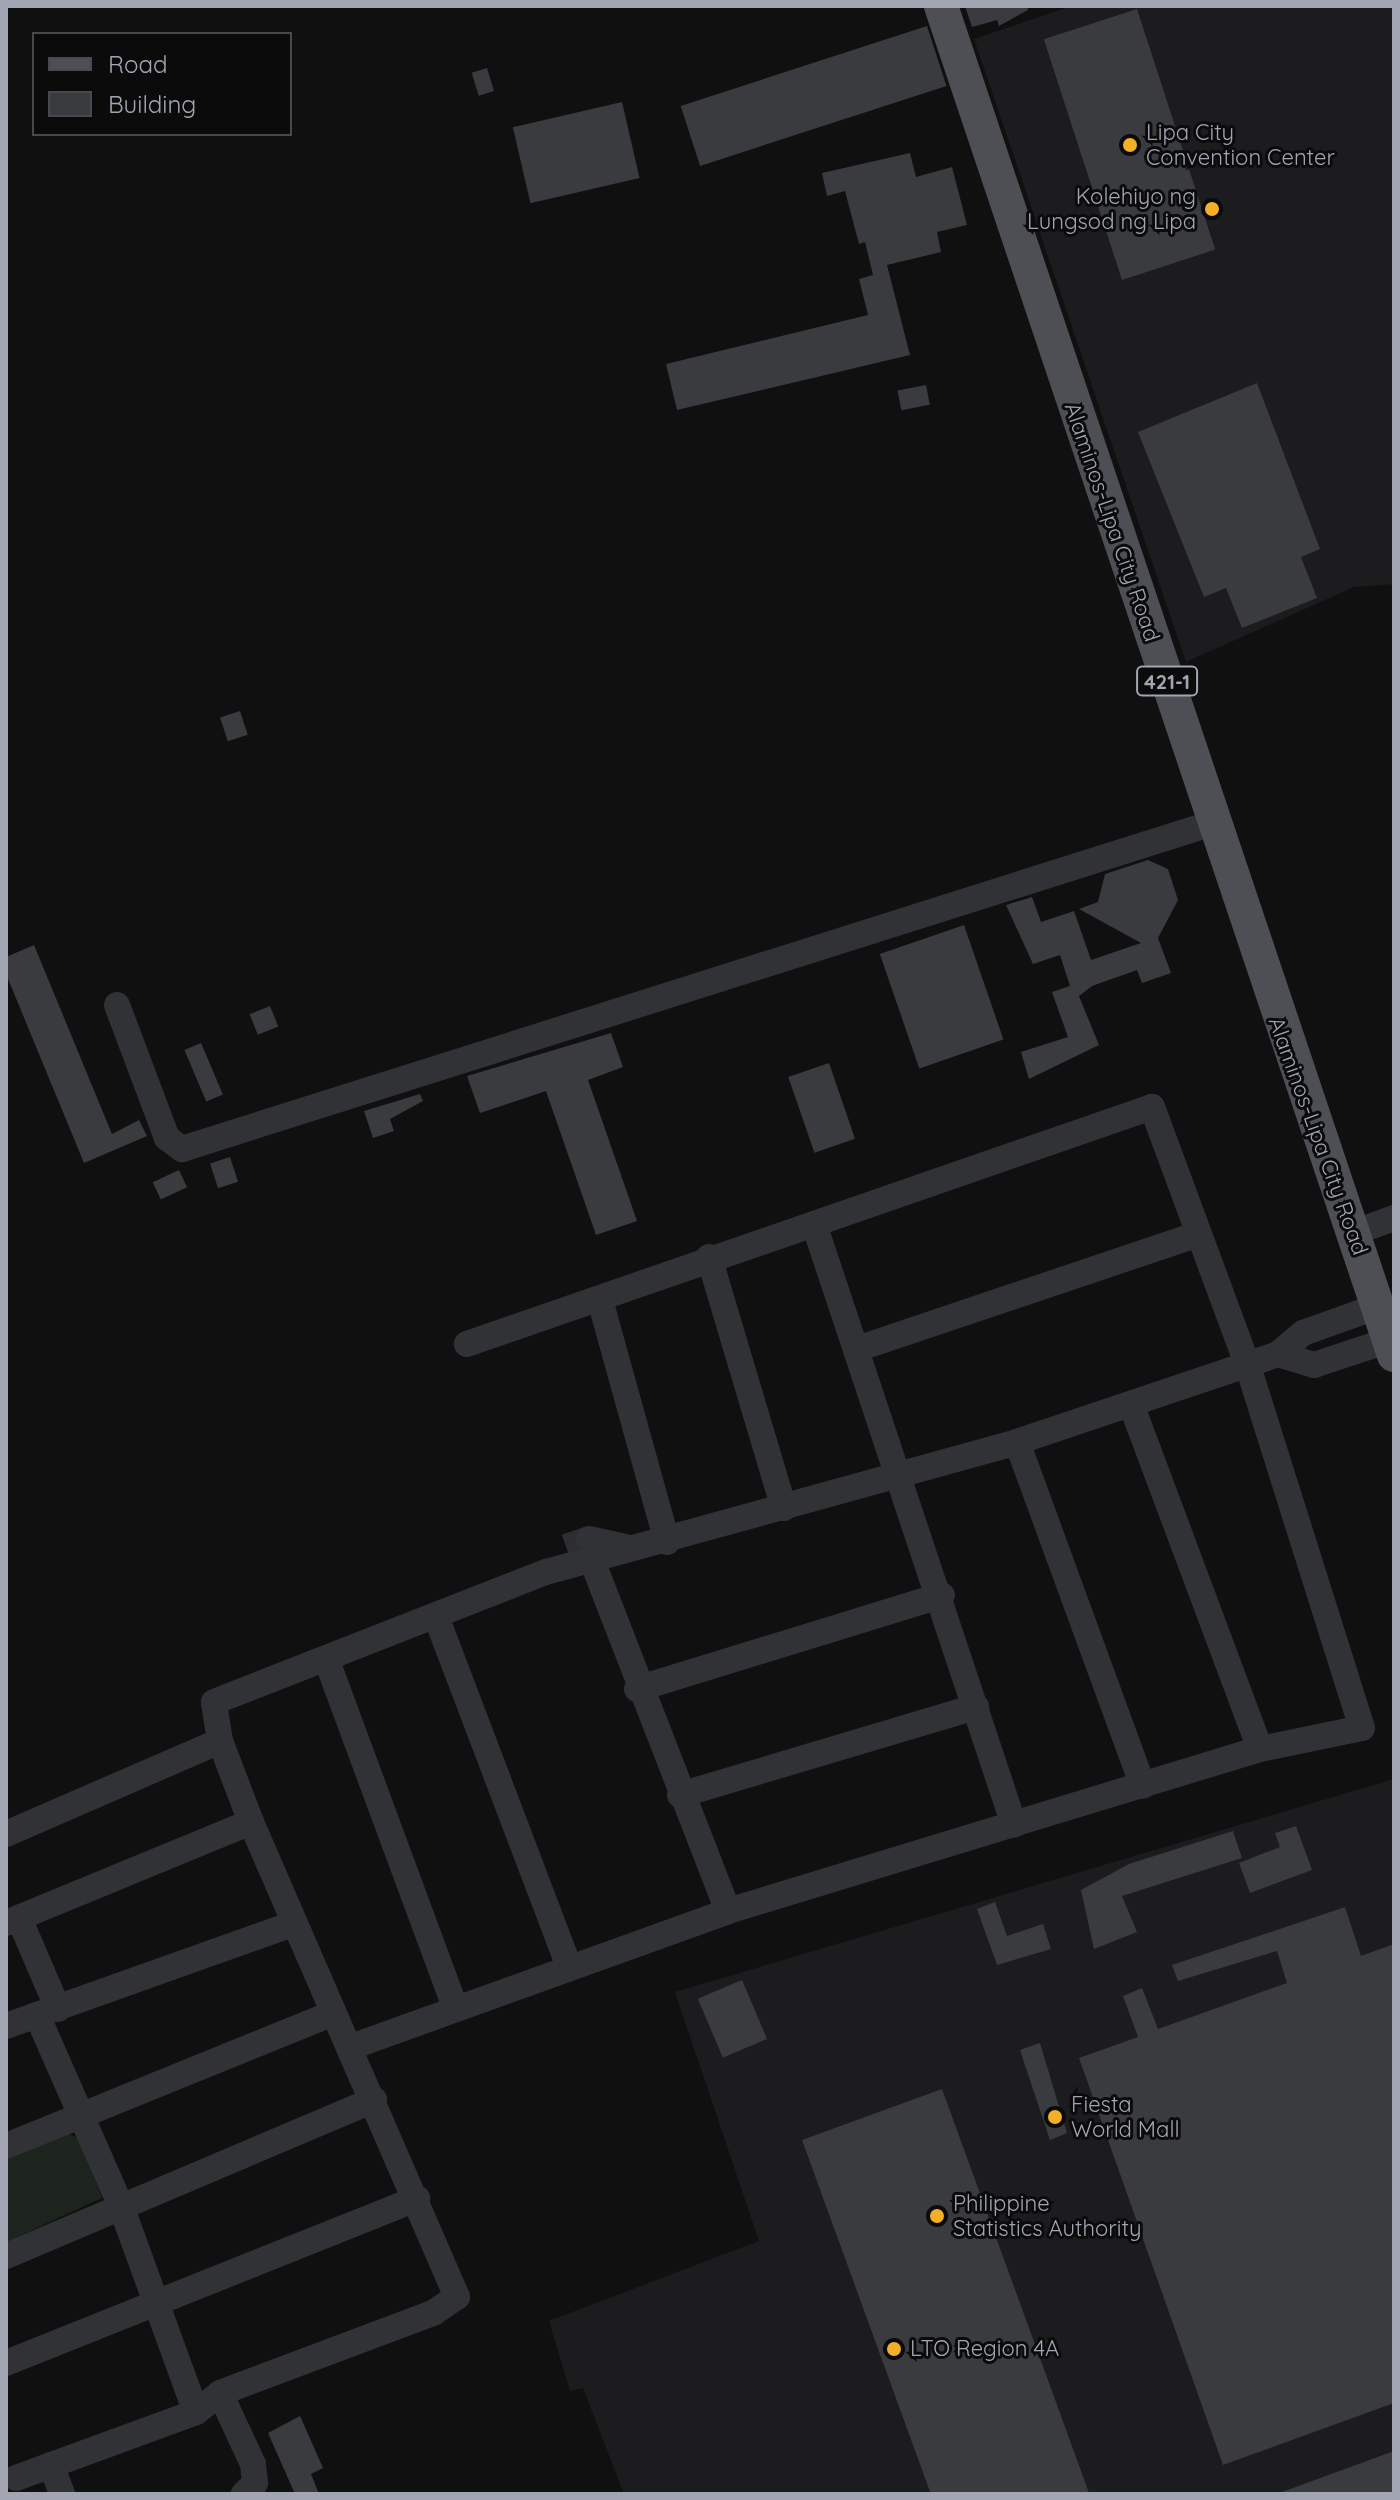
<!DOCTYPE html>
<html>
<head>
<meta charset="utf-8">
<style>
	body { margin:0 }
	#map { position:relative; width:1400px; height:2500px; overflow:hidden; background:#101011; font-family:Quicksand,sans-serif }
	div>[style] { position:absolute }
	.built>* { inset:0; background:#1c1c1e }
	.green>* { inset:0; background:#1c241d }
	.building>* { inset:0; background:#3a3b3e; transform-origin:0 0 }
	.minor-tunnel>* { height:26px; margin-top:-13px; transform-origin:0; background:repeating-linear-gradient(90deg,#2d2e31 0 26px,transparent 0 39px) }
	.minor>* { height:26px; margin:-13px; padding:0 13px; transform-origin:13px; border-radius:13px; background:#313236 }
	.major>* { height:34px; margin:-17px; padding:0 17px; transform-origin:17px; border-radius:17px; background:#4d4f55 }
	.dots>* { width:22px; height:22px; translate:-50% -50%; box-sizing:border-box; border:4px solid #0b0b0c; border-radius:50% }
	span { translate:-50% -50%; white-space:nowrap; text-align:center; line-height:1.15; -webkit-text-stroke:6px #0b0b0c; paint-order:stroke }
	.shield-label span { padding:2px 6px; background:#0b0b0c; border:2px solid; border-radius:6px; -webkit-text-stroke-width:0 }
	.shield-label { font-size:20px; color:#a1a6b2; font-weight:700 }
	.poi-label { font-size:22px; color:#a1a6b2 }
	.left { translate:0 -50%; text-align:left }
	.right { translate:-100% -50%; text-align:right }
	.street-label { font-size:22px; color:#a1a6b2 }
	.frame { position:absolute; inset:0; border:8px solid #a1a6b2; pointer-events:none }
	.legend { position:absolute; left:32px; top:32px; width:260px; height:104px; box-sizing:border-box; background:#0b0b0c; border:2px solid #47494e; margin:0; padding:10px 14px; list-style:none; font-size:24px; color:#a1a6b2 }
	.legend li { display:flex; align-items:center; gap:16px; height:40px }
	.legend b { width:40px; border:2px solid #47494e }
</style>
</head>
<body>
<div id="map">
	<div class="built">
		<i style="clip-path:polygon(1072px 6px,1394px 6px,1394px 584px,1354px 587px,1186px 662px,974px 39px)"></i>
		<i style="clip-path:polygon(1394px 1779px,1394px 2494px,624px 2494px,583px 2388px,570px 2391px,549px 2321px,759px 2241px,675px 1992px)"></i>
	</div>
	<div class="green">
		<i style="clip-path:polygon(68px 2134px,79px 2138px,102px 2198px,6px 2242px,6px 2159px)"></i>
	</div>
	<div class="building">
		<i style="clip-path:polygon(965px 6px,1027px 6px,1028px 10px,999px 26px,997px 20px,972px 27px)"></i>
		<i style="left:1137px;top:9px;width:253px;height:98px;rotate:72deg"></i>
		<i style="left:927px;top:26px;width:63px;height:259px;rotate:72deg"></i>
		<i style="left:487px;top:68px;width:24px;height:16px;rotate:73deg"></i>
		<i style="left:622px;top:102px;width:78px;height:112px;rotate:77deg"></i>
		<i style="clip-path:polygon(910px 153px,916px 177px,952px 167px,967px 225px,937px 232px,941px 252px,887px 265px,910px 355px,677px 410px,666px 364px,868px 315px,859px 279px,873px 275px,865px 242px,859px 244px,845px 191px,827px 196px,822px 173px)"></i>
		<i style="clip-path:polygon(1257px 383px,1320px 549px,1301px 557px,1317px 598px,1242px 628px,1226px 588px,1204px 597px,1138px 432px)"></i>
		<i style="left:926px;top:385px;width:20px;height:29px;rotate:79deg"></i>
		<i style="left:240px;top:711px;width:25px;height:21px;rotate:72deg"></i>
		<i style="clip-path:polygon(1148px 860px,1168px 869px,1178px 900px,1158px 938px,1171px 973px,1142px 983px,1137px 970px,1092px 986px,1079px 996px,1099px 1045px,1029px 1079px,1021px 1052px,1068px 1037px,1052px 992px,1070px 986px,1060px 955px,1033px 964px,1006px 905px,1032px 897px,1041px 922px,1074px 911px,1091px 960px,1141px 943px,1079px 909px,1098px 902px,1105px 874px)"></i>
		<i style="left:964px;top:925px;width:121px;height:89px;rotate:71deg"></i>
		<i style="clip-path:polygon(34px 945px,112px 1134px,139px 1120px,147px 1136px,84px 1163px,6px 974px,6px 957px)"></i>
		<i style="left:270px;top:1006px;width:22px;height:22px;rotate:68deg"></i>
		<i style="clip-path:polygon(611px 1033px,623px 1067px,588px 1080px,637px 1221px,596px 1235px,546px 1091px,480px 1113px,467px 1076px)"></i>
		<i style="left:201px;top:1043px;width:56px;height:18px;rotate:67deg"></i>
		<i style="left:829px;top:1063px;width:80px;height:43px;rotate:71deg"></i>
		<i style="clip-path:polygon(420px 1094px,423px 1101px,390px 1119px,394px 1131px,373px 1138px,364px 1111px)"></i>
		<i style="left:230px;top:1157px;width:26px;height:21px;rotate:72deg"></i>
		<i style="left:179px;top:1170px;width:19px;height:29px;rotate:65deg"></i>
		<i style="clip-path:polygon(1296px 1826px,1312px 1870px,1250px 1893px,1239px 1863px,1280px 1847px,1275px 1833px)"></i>
		<i style="clip-path:polygon(1233px 1831px,1242px 1858px,1122px 1896px,1137px 1932px,1094px 1949px,1081px 1890px,1129px 1864px)"></i>
		<i style="clip-path:polygon(995px 1902px,1007px 1936px,1043px 1924px,1051px 1949px,997px 1965px,977px 1909px)"></i>
		<i style="clip-path:polygon(1345px 1907px,1361px 1956px,1394px 1944px,1394px 2403px,1223px 2465px,1079px 2058px,1138px 2037px,1123px 1996px,1142px 1988px,1158px 2029px,1287px 1983px,1277px 1951px,1178px 1981px,1172px 1965px)"></i>
		<i style="left:742px;top:1980px;width:64px;height:48px;rotate:67deg"></i>
		<i style="clip-path:polygon(1040px 2043px,1067px 2133px,1050px 2140px,1020px 2050px)"></i>
		<i style="left:942px;top:2089px;width:431px;height:149px;rotate:70deg"></i>
		<i style="clip-path:polygon(300px 2416px,323px 2468px,311px 2474px,319px 2494px,295px 2494px,268px 2433px)"></i>
		<i style="clip-path:polygon(1394px 2451px,1394px 2494px,1282px 2494px,1282px 2492px)"></i>
	</div>
	<div class="minor-tunnel">
		<i style="left:566px;top:1547px;width:24px;rotate:-19deg"></i>
	</div>
	<div class="minor">
		<i style="left:117px;top:1005px;width:142px;rotate:69.4deg"></i>
		<i style="left:167px;top:1138px;width:19px;rotate:36deg"></i>
		<i style="left:182px;top:1149px;width:1081px;rotate:-17.55deg"></i>
		<i style="left:815px;top:1227px;width:630px;rotate:71.59deg"></i>
		<i style="left:1353px;top:1233px;width:44px;rotate:-20.1deg"></i>
		<i style="left:709px;top:1257px;width:262px;rotate:73.4deg"></i>
		<i style="left:600px;top:1300px;width:251px;rotate:74.5deg"></i>
		<i style="left:857px;top:1349px;width:360px;rotate:-18.6deg"></i>
		<i style="left:1278px;top:1354px;width:38px;rotate:17deg"></i>
		<i style="left:1314px;top:1365px;width:79px;rotate:-18.4deg"></i>
		<i style="left:1131px;top:1404px;width:368px;rotate:69.5deg"></i>
		<i style="left:1017px;top:1442px;width:366px;rotate:69.9deg"></i>
		<i style="left:589px;top:1539px;width:42px;rotate:12.4deg"></i>
		<i style="left:593px;top:1563px;width:373px;rotate:68.8deg"></i>
		<i style="left:437px;top:1619px;width:371px;rotate:69.2deg"></i>
		<i style="left:327px;top:1661px;width:369px;rotate:69.7deg"></i>
		<i style="left:637px;top:1689px;width:319px;rotate:-17.1deg"></i>
		<i style="left:680px;top:1795px;width:309px;rotate:-16.6deg"></i>
		<i style="left:6px;top:1834px;width:233px;rotate:-23.5deg"></i>
		<i style="left:19px;top:1918px;width:99px;rotate:66.8deg"></i>
		<i style="left:6px;top:1923px;width:265px;rotate:-22.4deg"></i>
		<i style="left:37px;top:2015px;width:212px;rotate:66.3deg"></i>
		<i style="left:122px;top:2209px;width:216px;rotate:70deg"></i>
		<i style="left:6px;top:2026px;width:305px;rotate:-19.6deg"></i>
		<i style="left:351px;top:2047px;width:401px;rotate:-19.8deg"></i>
		<i style="left:728px;top:1911px;width:556px;rotate:-16.94deg"></i>
		<i style="left:1260px;top:1749px;width:104px;rotate:-11.6deg"></i>
		<i style="left:1362px;top:1728px;width:385px;rotate:-107.5deg"></i>
		<i style="left:1246px;top:1361px;width:271px;rotate:-110.3deg"></i>
		<i style="left:1152px;top:1107px;width:725px;rotate:160.92deg"></i>
		<i style="left:6px;top:2146px;width:353px;rotate:-22.1deg"></i>
		<i style="left:6px;top:2256px;width:400px;rotate:-23deg"></i>
		<i style="left:6px;top:2363px;width:443px;rotate:-21.8deg"></i>
		<i style="left:220px;top:2393px;width:78px;rotate:65.1deg"></i>
		<i style="left:253px;top:2464px;width:19px;rotate:84deg"></i>
		<i style="left:255px;top:2483px;width:16px;rotate:135deg"></i>
		<i style="left:51px;top:2465px;width:31px;rotate:69deg"></i>
		<i style="left:16px;top:2478px;width:192px;rotate:-20.1deg"></i>
		<i style="left:196px;top:2412px;width:31px;rotate:-38deg"></i>
		<i style="left:220px;top:2393px;width:228px;rotate:-20.6deg"></i>
		<i style="left:433px;top:2313px;width:29px;rotate:-34deg"></i>
		<i style="left:457px;top:2297px;width:518px;rotate:-113.45deg"></i>
		<i style="left:251px;top:1822px;width:87px;rotate:-110.9deg"></i>
		<i style="left:220px;top:1741px;width:39px;rotate:-99deg"></i>
		<i style="left:214px;top:1702px;width:357px;rotate:-21.4deg"></i>
		<i style="left:546px;top:1572px;width:489px;rotate:-15.4deg"></i>
		<i style="left:1017px;top:1442px;width:275px;rotate:-18.6deg"></i>
		<i style="left:1278px;top:1354px;width:33px;rotate:-40deg"></i>
		<i style="left:1303px;top:1333px;width:80px;rotate:-19.8deg"></i>
	</div>
	<div class="major">
		<i style="left:941px;top:6px;width:1423px;rotate:71.44deg"></i>
	</div>
	<div class="dots">
		<i style="left:1130px;top:145px;background:#f2af27"></i>
		<i style="left:1212px;top:209px;background:#f2af27"></i>
		<i style="left:1055px;top:2117px;background:#f2af27"></i>
		<i style="left:937px;top:2216px;background:#f2af27"></i>
		<i style="left:894px;top:2349px;background:#f2af27"></i>
	</div>
	<div class="shield-label">
		<span style="left:1167px;top:681px">421-1</span>
	</div>
	<div class="poi-label">
		<span class="left" style="left:1146px;top:145px">Lipa City<br>Convention Center</span>
		<span class="right" style="left:1196px;top:209px">Kolehiyo ng<br>Lungsod ng Lipa</span>
		<span class="left" style="left:1071px;top:2117px">Fiesta<br>World Mall</span>
		<span class="left" style="left:953px;top:2216px">Philippine<br>Statistics Authority</span>
		<span class="left" style="left:910px;top:2349px">LTO Region 4A</span>
	</div>
	<div class="street-label">
		<span style="left:1112px;top:522px;rotate:71deg">Alaminos-Lipa City Road</span>
		<span style="left:1318px;top:1136px;rotate:70deg">Alaminos-Lipa City Road</span>
	</div>
	<div class="frame"></div>
	<ul class="legend">
	<li><b style="height:10px;background:#4d4f55"></b>Road</li>
	<li><b style="height:22px;background:#3a3b3e"></b>Building</li>
	</ul>
</div>
</body>
</html>
